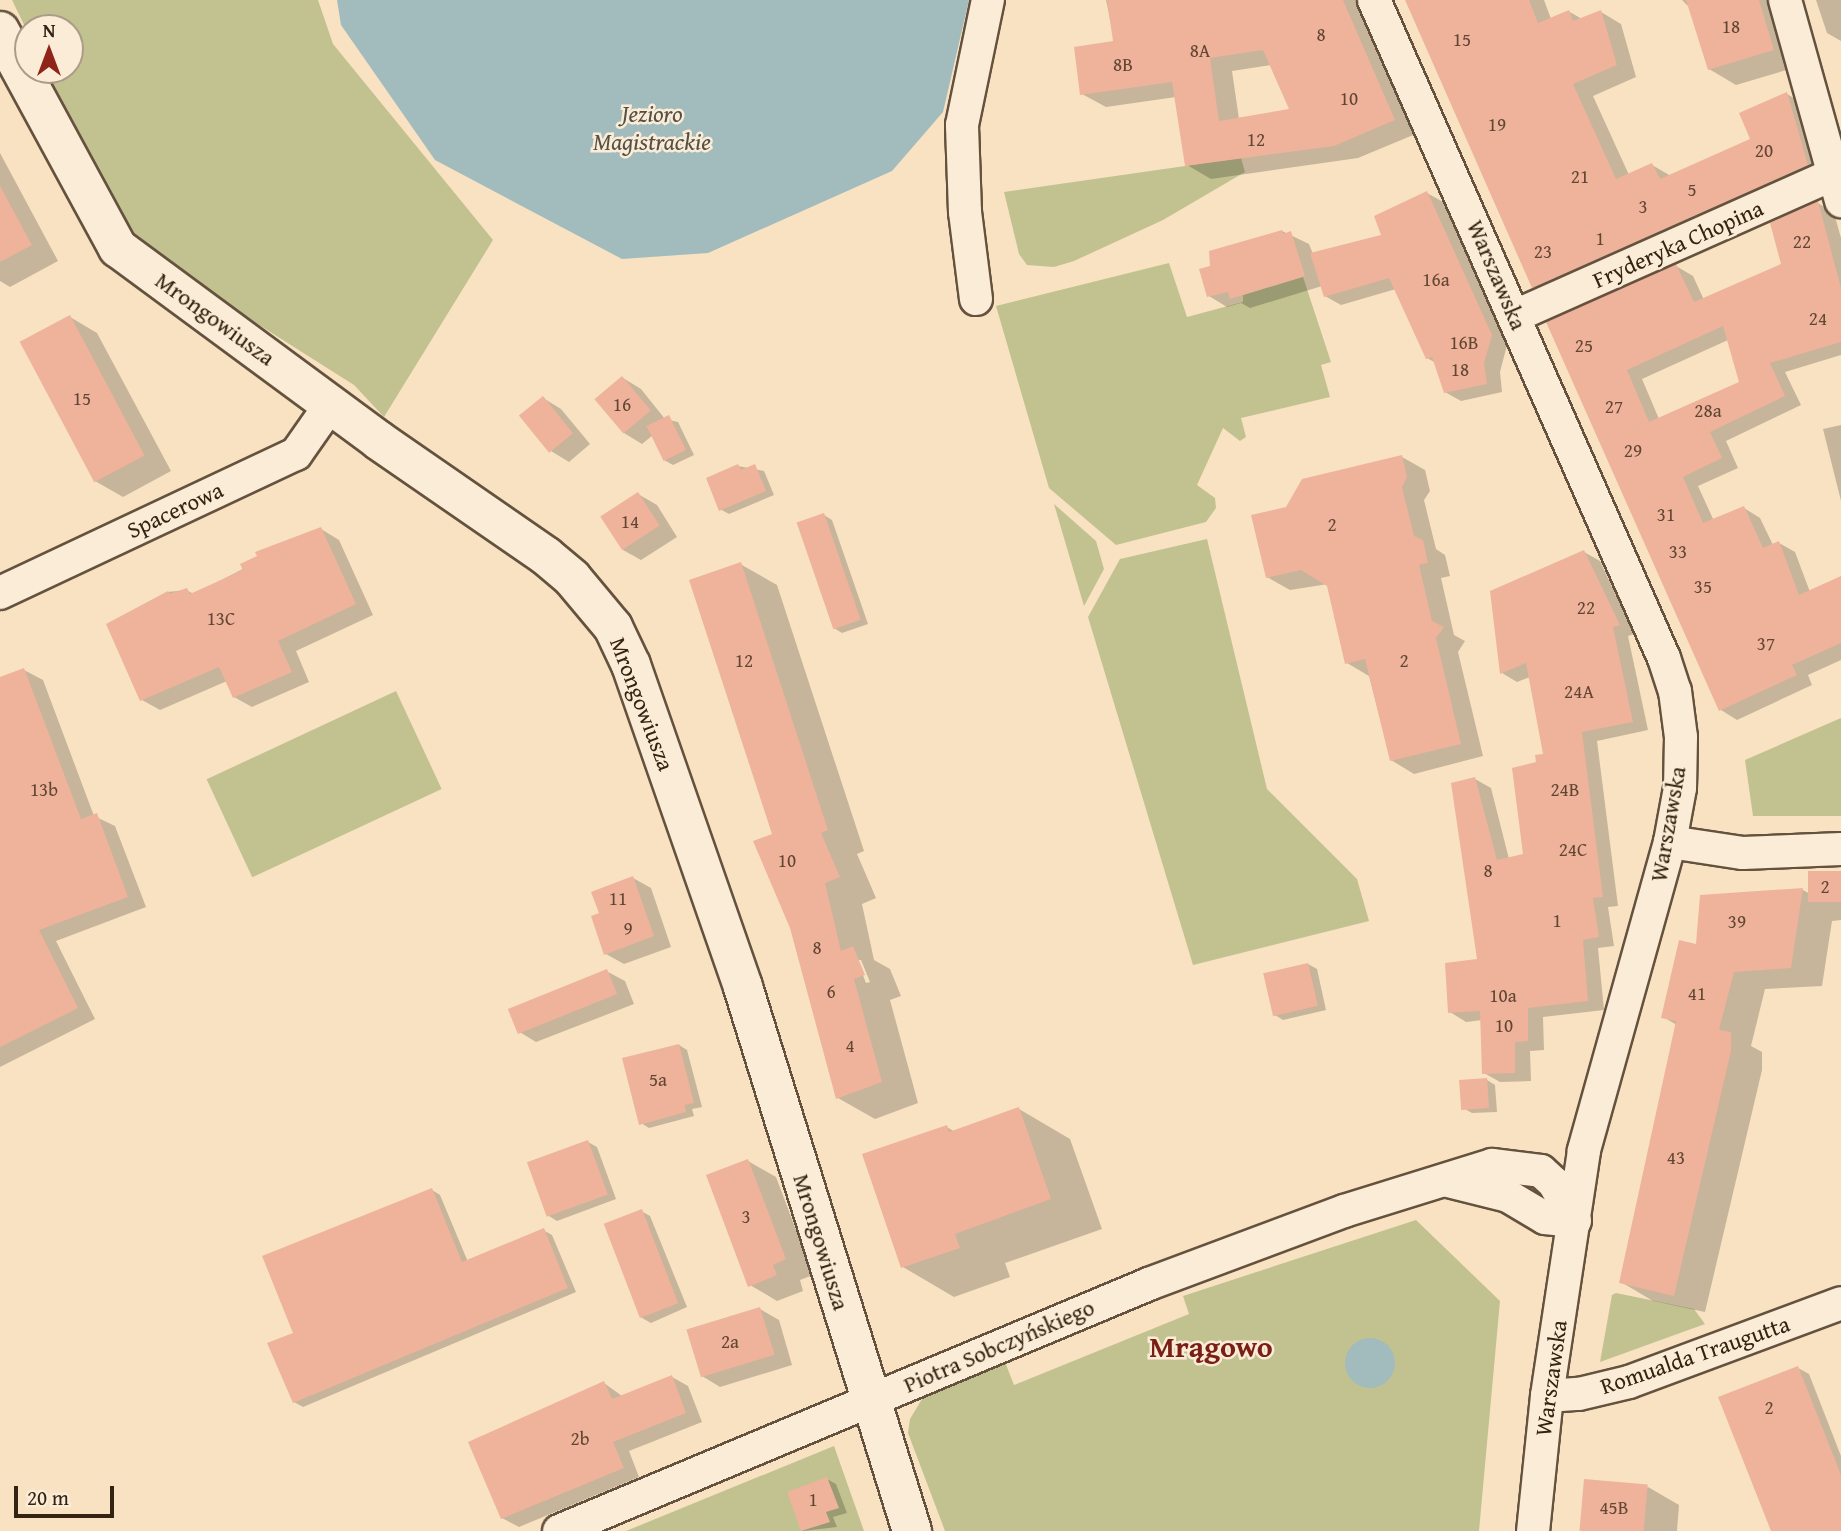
<!DOCTYPE html>
<html>
<head>
<meta charset="utf-8">
<style>
	body { margin:0 }
	#map { position:relative; width:1841px; height:1531px; overflow:hidden; background:#f8e2c2; font-family:"Gentium Book Plus",serif }
	div>[style] { position:absolute }
	.green>* { inset:0; background:#c2c290; transform-origin:0 0 }
	.water>* { inset:0; background:#a2bbbd }
	.round { border-radius:50% }
	.shadow>* { inset:0; background:#0003 }
	.building>* { inset:0; background:#eeb39a; transform-origin:0 0 }
	.roads { filter:drop-shadow(2px 0 #65523e) drop-shadow(-2px 0 #65523e) drop-shadow(0 2px #65523e) drop-shadow(0 -2px #65523e) }
	.street>* { height:32px; margin:-16px; padding:0 16px; transform-origin:16px; border-radius:16px; background:#faecd7 }
	.secondary>* { height:38px; margin:-19px; padding:0 19px; transform-origin:19px; border-radius:19px; background:#faecd7 }
	span { translate:-50% -50%; white-space:nowrap; text-align:center; line-height:1.15; -webkit-text-stroke:5px #faecd7; paint-order:stroke }
	.number-label { font-size:19px; color:#624634 }
	.number-label span { -webkit-text-stroke-width:0 }
	.street-label { font-size:23px; color:#342212 }
	.water-label { font-size:24px; color:#555045; font-style:italic }
	.district-label { font-size:30px; color:#7a1f14; font-weight:700 }
	.north { position:absolute; left:14px; top:14px; width:70px; height:70px; box-sizing:border-box; background:#faecd7; border:2px solid #ab9b88; border-radius:50%; rotate:0deg; font-size:19px; font-weight:700; line-height:28px; text-align:center; color:#342212 }
	.north::after { content:''; display:block; margin:auto; width:24px; height:32px; background:#8f2418; clip-path:polygon(50% 0,100% 100%,50% 72%,0 100%) }
	.scale { position:absolute; left:14px; top:1486px; width:100px; height:32px; box-sizing:border-box; border:4px solid #342212; border-top:0; padding-left:9px; font-size:21px; line-height:24px; white-space:nowrap; color:#342212; -webkit-text-stroke:5px #faecd7; paint-order:stroke }
</style>
</head>
<body>
<div id="map">
	<div class="green">
		<i style="clip-path:polygon(12px 0,318px 0,333px 44px,493px 240px,384px 417px,354px 385px,126px 241px,46px 70px,70px 70px,70px 28px,28px 28px,28px 33px)"></i>
		<i style="clip-path:polygon(1241px 158px,1245px 172px,1163px 220px,1074px 261px,1054px 267px,1027px 265px,1019px 254px,1004px 192px)"></i>
		<i style="clip-path:polygon(1169px 263px,1187px 317px,1243px 302px,1243px 295px,1303px 277px,1331px 362px,1321px 365px,1330px 397px,1241px 418px,1246px 437px,1240px 441px,1223px 428px,1197px 485px,1215px 498px,1216px 508px,1206px 522px,1116px 545px,1049px 488px,996px 306px)"></i>
		<i style="clip-path:polygon(1054px 504px,1096px 541px,1104px 569px,1084px 606px)"></i>
		<i style="clip-path:polygon(1207px 539px,1267px 789px,1357px 879px,1369px 921px,1193px 965px,1088px 617px,1120px 559px)"></i>
		<i style="left:396px;top:691px;width:108px;height:209px;rotate:65deg"></i>
		<i style="clip-path:polygon(1841px 718px,1841px 816px,1753px 816px,1745px 760px)"></i>
		<i style="clip-path:polygon(1416px 1220px,1500px 1301px,1479px 1531px,945px 1531px,908px 1433px,910px 1419px,925px 1394px,1005px 1362px,1014px 1385px,1189px 1314px,1183px 1296px)"></i>
		<i style="clip-path:polygon(1616px 1293px,1694px 1309px,1705px 1324px,1600px 1362px,1612px 1295px)"></i>
		<i style="clip-path:polygon(834px 1446px,864px 1531px,626px 1531px)"></i>
	</div>
	<div class="water">
		<i style="clip-path:polygon(337px 0,969px 0,943px 112px,892px 171px,708px 253px,622px 259px,435px 160px,341px 25px)"></i>
		<i class="round" style="left:1345px;top:1338px;width:50px;height:50px"></i>
	</div>
	<div class="shadow">
		<i style="clip-path:polygon(evenodd,1106px 0,1359px 0,1418px 133px,1358px 158px,1211px 179px,1187px 165px,1176px 97px,1106px 107px,1082px 94px,1115px 43px,1106px 0,1271px 65px,1291px 111px,1239px 119px,1232px 71px,1271px 65px)"></i>
		<i style="clip-path:polygon(1406px 0,1544px 0,1551px 19px,1568px 11px,1582px 19px,1601px 12px,1621px 24px,1636px 77px,1593px 96px,1629px 175px,1652px 165px,1671px 176px,1753px 140px,1787px 94px,1807px 106px,1828px 177px,1554px 299px,1534px 287px)"></i>
		<i style="clip-path:polygon(1682px 0,1781px 0,1800px 66px,1736px 85px,1709px 69px,1690px 8px)"></i>
		<i style="clip-path:polygon(1816px 0,1841px 0,1841px 41px,1827px 33px)"></i>
		<i style="clip-path:polygon(0 153px,58px 261px,10px 287px,0 281px)"></i>
		<i style="clip-path:polygon(1427px 193px,1443px 202px,1507px 345px,1500px 372px,1502px 392px,1461px 401px,1445px 392px,1436px 363px,1427px 358px,1396px 289px,1341px 305px,1325px 296px,1322px 286px,1250px 308px,1241px 303px,1227px 307px,1209px 296px,1212px 267px,1282px 231px,1309px 244px,1313px 254px,1384px 236px)"></i>
		<i style="clip-path:polygon(evenodd,1818px 203px,1834px 213px,1841px 238px,1841px 355px,1785px 372px,1801px 405px,1726px 441px,1738px 468px,1698px 486px,1714px 521px,1744px 508px,1760px 518px,1773px 545px,1779px 543px,1795px 552px,1810px 592px,1841px 578px,1841px 660px,1808px 675px,1812px 685px,1737px 720px,1721px 710px,1549px 323px,1676px 266px,1693px 276px,1704px 300px,1783px 265px,1818px 203px,1728px 340px,1741px 383px,1659px 419px,1642px 379px,1728px 340px)"></i>
		<i style="clip-path:polygon(70px 317px,97px 333px,171px 471px,123px 497px,95px 481px)"></i>
		<i style="clip-path:polygon(623px 378px,641px 389px,665px 419px,678px 422px,694px 455px,673px 465px,664px 460px,653px 435px,642px 444px,624px 433px)"></i>
		<i style="clip-path:polygon(543px 398px,561px 409px,590px 444px,569px 462px,551px 451px)"></i>
		<i style="clip-path:polygon(1841px 425px,1841px 501px,1823px 429px)"></i>
		<i style="clip-path:polygon(1402px 457px,1425px 470px,1430px 491px,1424px 500px,1436px 549px,1445px 555px,1450px 576px,1441px 578px,1454px 635px,1465px 641px,1458px 652px,1483px 756px,1414px 774px,1391px 760px,1369px 676px,1347px 663px,1328px 584px,1290px 590px,1267px 577px,1287px 508px)"></i>
		<i style="clip-path:polygon(738px 466px,764px 471px,774px 495px,729px 514px,720px 509px)"></i>
		<i style="clip-path:polygon(638px 494px,657px 505px,677px 537px,641px 560px,623px 550px)"></i>
		<i style="clip-path:polygon(824px 515px,832px 520px,868px 624px,842px 633px,834px 628px)"></i>
		<i style="clip-path:polygon(321px 529px,339px 540px,373px 615px,296px 651px,309px 682px,252px 707px,234px 697px,227px 681px,160px 710px,142px 700px,168px 592px,186px 590px,194px 594px)"></i>
		<i style="clip-path:polygon(1584px 552px,1600px 561px,1634px 634px,1628px 636px,1648px 730px,1597px 741px,1618px 906px,1608px 907px,1614px 946px,1598px 948px,1604px 1010px,1543px 1017px,1544px 1050px,1530px 1051px,1531px 1081px,1500px 1082px,1484px 1073px,1482px 1020px,1466px 1022px,1450px 1012px,1479px 961px,1475px 779px,1491px 788px,1509px 859px,1525px 856px,1538px 764px,1545px 755px,1530px 677px,1517px 682px,1502px 673px)"></i>
		<i style="clip-path:polygon(evenodd,740px 564px,777px 585px,864px 851px,857px 854px,876px 898px,862px 904px,874px 960px,890px 969px,901px 996px,890px 1000px,918px 1103px,875px 1119px,838px 1098px,774px 835px,740px 564px,857px 960px,861px 960px,870px 982px,866px 983px,857px 960px)"></i>
		<i style="clip-path:polygon(24px 670px,43px 680px,94px 816px,115px 826px,146px 907px,56px 941px,95px 1019px,0 1067px,0 679px)"></i>
		<i style="clip-path:polygon(1841px 873px,1841px 920px,1832px 921px,1822px 986px,1765px 989px,1751px 1046px,1762px 1052px,1762px 1070px,1705px 1312px,1653px 1301px,1621px 1282px,1677px 1025px,1663px 1017px,1697px 946px,1701px 896px,1803px 890px,1810px 894px)"></i>
		<i style="clip-path:polygon(633px 878px,651px 888px,671px 947px,624px 964px,606px 954px,601px 914px)"></i>
		<i style="clip-path:polygon(1308px 964px,1317px 969px,1326px 1010px,1283px 1020px,1275px 1015px)"></i>
		<i style="clip-path:polygon(606px 971px,625px 981px,634px 1004px,536px 1042px,518px 1031px)"></i>
		<i style="clip-path:polygon(679px 1045px,687px 1050px,702px 1107px,692px 1109px,694px 1116px,649px 1128px,641px 1123px)"></i>
		<i style="clip-path:polygon(1487px 1080px,1495px 1085px,1497px 1112px,1472px 1113px,1463px 1108px)"></i>
		<i style="clip-path:polygon(1019px 1109px,1070px 1139px,1102px 1229px,1005px 1263px,1010px 1277px,954px 1297px,903px 1267px,947px 1127px,955px 1132px)"></i>
		<i style="clip-path:polygon(588px 1142px,597px 1147px,616px 1199px,557px 1221px,549px 1216px)"></i>
		<i style="clip-path:polygon(748px 1161px,776px 1177px,813px 1275px,800px 1280px,803px 1291px,777px 1301px,750px 1285px)"></i>
		<i style="clip-path:polygon(432px 1190px,440px 1195px,468px 1262px,543px 1230px,552px 1235px,576px 1292px,303px 1407px,294px 1402px,295px 1334px)"></i>
		<i style="clip-path:polygon(641px 1211px,650px 1216px,687px 1307px,651px 1323px,642px 1318px)"></i>
		<i style="clip-path:polygon(760px 1309px,779px 1320px,792px 1365px,720px 1387px,702px 1376px)"></i>
		<i style="clip-path:polygon(1798px 1368px,1809px 1374px,1841px 1456px,1841px 1531px,1773px 1531px)"></i>
		<i style="clip-path:polygon(672px 1377px,688px 1386px,702px 1422px,629px 1451px,639px 1477px,519px 1527px,502px 1518px,604px 1383px,622px 1396px)"></i>
		<i style="clip-path:polygon(827px 1479px,836px 1484px,847px 1513px,833px 1517px,837px 1527px,803px 1531px,789px 1493px)"></i>
		<i style="clip-path:polygon(1648px 1487px,1679px 1505px,1677px 1531px,1582px 1531px)"></i>
	</div>
	<div class="building">
		<i style="clip-path:polygon(evenodd,1107px 0,1343px 0,1395px 120px,1334px 146px,1185px 166px,1172px 82px,1080px 95px,1074px 47px,1113px 41px,1107px 0,1263px 50px,1289px 109px,1219px 121px,1210px 58px,1263px 50px)"></i>
		<i style="clip-path:polygon(1405px 0,1529px 0,1538px 23px,1569px 10px,1573px 21px,1601px 10px,1617px 65px,1573px 84px,1616px 179px,1652px 163px,1660px 179px,1750px 139px,1739px 113px,1787px 92px,1808px 165px,1532px 288px)"></i>
		<i style="clip-path:polygon(1686px 0,1759px 0,1774px 50px,1708px 70px)"></i>
		<i style="clip-path:polygon(0 186px,32px 245px,0 262px)"></i>
		<i style="clip-path:polygon(1427px 191px,1492px 335px,1484px 363px,1487px 384px,1444px 393px,1432px 357px,1426px 359px,1389px 278px,1324px 297px,1310px 253px,1381px 235px,1374px 216px)"></i>
		<i style="clip-path:polygon(evenodd,1818px 201px,1841px 288px,1841px 342px,1770px 363px,1785px 396px,1710px 432px,1722px 458px,1683px 477px,1703px 523px,1744px 506px,1763px 548px,1779px 541px,1799px 595px,1841px 576px,1841px 643px,1792px 665px,1797px 675px,1719px 711px,1546px 322px,1676px 264px,1694px 302px,1781px 264px,1770px 223px,1818px 201px,1723px 326px,1739px 382px,1649px 422px,1627px 370px,1723px 326px)"></i>
		<i style="clip-path:polygon(1282px 230px,1283px 234px,1291px 231px,1305px 276px,1230px 299px,1228px 292px,1207px 297px,1199px 269px,1210px 266px,1209px 251px)"></i>
		<i style="left:70px;top:315px;width:159px;height:57px;rotate:62deg"></i>
		<i style="left:622px;top:376px;width:45px;height:36px;rotate:50deg"></i>
		<i style="left:543px;top:396px;width:48px;height:31px;rotate:51deg"></i>
		<i style="left:669px;top:415px;width:39px;height:25px;rotate:64deg"></i>
		<i style="clip-path:polygon(1402px 455px,1407px 477px,1402px 487px,1414px 536px,1423px 540px,1428px 563px,1419px 565px,1432px 621px,1444px 627px,1436px 638px,1461px 744px,1390px 761px,1365px 659px,1345px 664px,1327px 586px,1301px 570px,1266px 578px,1251px 515px,1286px 507px,1302px 479px)"></i>
		<i style="clip-path:polygon(738px 464px,741px 470px,755px 464px,766px 491px,719px 511px,706px 478px)"></i>
		<i style="left:638px;top:492px;width:40px;height:45px;rotate:57deg"></i>
		<i style="left:824px;top:513px;width:113px;height:29px;rotate:71deg"></i>
		<i style="clip-path:polygon(321px 527px,356px 604px,278px 641px,292px 672px,233px 698px,219px 667px,140px 701px,106px 624px,168px 591px,170px 594px,187px 588px,190px 594px,243px 570px,240px 564px,257px 556px,255px 552px)"></i>
		<i style="clip-path:polygon(1584px 550px,1620px 625px,1613px 627px,1633px 722px,1582px 732px,1603px 897px,1593px 898px,1599px 937px,1583px 940px,1588px 1001px,1528px 1008px,1528px 1041px,1515px 1042px,1515px 1073px,1482px 1074px,1480px 1011px,1448px 1013px,1445px 963px,1477px 959px,1451px 783px,1475px 777px,1497px 860px,1523px 854px,1512px 768px,1536px 762px,1535px 755px,1543px 754px,1526px 663px,1500px 674px,1490px 591px)"></i>
		<i style="clip-path:polygon(741px 562px,828px 830px,821px 833px,840px 877px,825px 883px,841px 951px,853px 946px,865px 975px,854px 979px,882px 1082px,836px 1099px,790px 928px,753px 841px,772px 834px,689px 580px)"></i>
		<i style="clip-path:polygon(24px 668px,81px 819px,97px 813px,128px 897px,39px 930px,78px 1008px,0 1047px,0 677px)"></i>
		<i style="left:1841px;top:871px;width:31px;height:33px;rotate:90deg"></i>
		<i style="clip-path:polygon(633px 876px,654px 936px,604px 955px,591px 916px,599px 913px,591px 892px)"></i>
		<i style="clip-path:polygon(1803px 888px,1791px 968px,1734px 972px,1719px 1030px,1731px 1032px,1731px 1051px,1674px 1296px,1619px 1283px,1676px 1021px,1661px 1018px,1679px 940px,1696px 944px,1700px 895px)"></i>
		<i style="left:1308px;top:963px;width:44px;height:46px;rotate:77deg"></i>
		<i style="left:607px;top:969px;width:27px;height:107px;rotate:68deg"></i>
		<i style="clip-path:polygon(679px 1044px,694px 1103px,685px 1105px,686px 1112px,639px 1125px,622px 1058px)"></i>
		<i style="left:1487px;top:1078px;width:30px;height:28px;rotate:86deg"></i>
		<i style="clip-path:polygon(1019px 1107px,1051px 1199px,955px 1234px,960px 1248px,901px 1268px,862px 1154px,947px 1125px,949px 1132px)"></i>
		<i style="left:588px;top:1140px;width:58px;height:65px;rotate:70deg"></i>
		<i style="clip-path:polygon(748px 1159px,786px 1259px,773px 1265px,777px 1275px,748px 1287px,706px 1175px)"></i>
		<i style="clip-path:polygon(432px 1188px,462px 1262px,544px 1228px,568px 1288px,293px 1403px,267px 1343px,293px 1333px,262px 1256px)"></i>
		<i style="left:642px;top:1209px;width:101px;height:41px;rotate:69deg"></i>
		<i style="left:760px;top:1307px;width:50px;height:77px;rotate:73deg"></i>
		<i style="clip-path:polygon(1798px 1366px,1841px 1475px,1841px 1531px,1771px 1531px,1718px 1397px)"></i>
		<i style="clip-path:polygon(672px 1375px,686px 1413px,613px 1442px,624px 1468px,501px 1519px,468px 1442px,604px 1381px,612px 1399px)"></i>
		<i style="clip-path:polygon(827px 1477px,839px 1508px,826px 1512px,830px 1522px,801px 1531px,787px 1492px)"></i>
		<i style="left:1584px;top:1479px;width:64px;height:52px;rotate:5deg"></i>
	</div>
	<div class="roads">
		<div class="street">
			<i style="left:1374px;top:0;width:719px;rotate:66.22deg"></i>
			<i style="left:1664px;top:658px;width:35px;rotate:72deg"></i>
			<i style="left:1675px;top:691px;width:46px;rotate:82.6deg"></i>
			<i style="left:1681px;top:737px;width:51px;rotate:91.1deg"></i>
			<i style="left:1680px;top:788px;width:55px;rotate:100.5deg"></i>
			<i style="left:1670px;top:842px;width:321px;rotate:105.6deg"></i>
			<i style="left:1584px;top:1151px;width:248px;rotate:98.6deg"></i>
			<i style="left:1547px;top:1396px;width:136px;rotate:95.9deg"></i>
			<i style="left:1785px;top:0;width:209px;rotate:74.4deg"></i>
			<i style="left:976px;top:299px;width:88px;rotate:-97.2deg"></i>
			<i style="left:965px;top:212px;width:87px;rotate:-92deg"></i>
			<i style="left:962px;top:125px;width:128px;rotate:-78.3deg"></i>
			<i style="left:1515px;top:316px;width:357px;rotate:-24deg"></i>
			<i style="left:0;top:593px;width:327px;rotate:-25.2deg"></i>
			<i style="left:296px;top:454px;width:61px;rotate:-55deg"></i>
			<i style="left:1670px;top:842px;width:74px;rotate:8.6deg"></i>
			<i style="left:1743px;top:853px;width:98px;rotate:-2.3deg"></i>
			<i style="left:1448px;top:1181px;width:62px;rotate:14deg"></i>
			<i style="left:1508px;top:1196px;width:43px;rotate:30.7deg"></i>
			<i style="left:1545px;top:1218px;width:30px;rotate:6deg"></i>
			<i style="left:1547px;top:1396px;width:32px;rotate:-4deg"></i>
			<i style="left:1579px;top:1394px;width:51px;rotate:-13.5deg"></i>
			<i style="left:1629px;top:1382px;width:226px;rotate:-20.4deg"></i>
			<i style="left:559px;top:1531px;width:640px;rotate:-22.72deg"></i>
			<i style="left:1149px;top:1284px;width:208px;rotate:-20.5deg"></i>
			<i style="left:1344px;top:1211px;width:155px;rotate:-17.3deg"></i>
			<i style="left:1492px;top:1165px;width:49px;rotate:7deg"></i>
			<i style="left:1541px;top:1171px;width:18px;rotate:43deg"></i>
			<i style="left:1554px;top:1183px;width:43px;rotate:61.1deg"></i>
		</div>
		<div class="secondary">
			<i style="left:0;top:31px;width:247px;rotate:61.5deg"></i>
			<i style="left:118px;top:248px;width:323px;rotate:36.4deg"></i>
			<i style="left:378px;top:440px;width:204px;rotate:34.6deg"></i>
			<i style="left:546px;top:556px;width:34px;rotate:40deg"></i>
			<i style="left:572px;top:578px;width:64px;rotate:50.1deg"></i>
			<i style="left:613px;top:627px;width:42px;rotate:64.7deg"></i>
			<i style="left:631px;top:665px;width:341px;rotate:70.8deg"></i>
			<i style="left:743px;top:987px;width:570px;rotate:72.74deg"></i>
		</div>
	</div>
	<div class="number-label">
		<span style="left:1731px;top:27px">18</span>
		<span style="left:1321px;top:35px">8</span>
		<span style="left:1462px;top:40px">15</span>
		<span style="left:1200px;top:51px">8A</span>
		<span style="left:1123px;top:65px">8B</span>
		<span style="left:1349px;top:99px">10</span>
		<span style="left:1497px;top:125px">19</span>
		<span style="left:1256px;top:140px">12</span>
		<span style="left:1764px;top:151px">20</span>
		<span style="left:1580px;top:177px">21</span>
		<span style="left:1692px;top:190px">5</span>
		<span style="left:1643px;top:207px">3</span>
		<span style="left:1600px;top:239px">1</span>
		<span style="left:1802px;top:242px">22</span>
		<span style="left:1543px;top:252px">23</span>
		<span style="left:1436px;top:280px">16a</span>
		<span style="left:1818px;top:319px">24</span>
		<span style="left:1464px;top:343px">16B</span>
		<span style="left:1584px;top:346px">25</span>
		<span style="left:1460px;top:370px">18</span>
		<span style="left:82px;top:399px">15</span>
		<span style="left:622px;top:405px">16</span>
		<span style="left:1614px;top:407px">27</span>
		<span style="left:1708px;top:411px">28a</span>
		<span style="left:1633px;top:451px">29</span>
		<span style="left:1666px;top:515px">31</span>
		<span style="left:630px;top:522px">14</span>
		<span style="left:1332px;top:525px">2</span>
		<span style="left:1678px;top:552px">33</span>
		<span style="left:1703px;top:587px">35</span>
		<span style="left:1586px;top:608px">22</span>
		<span style="left:221px;top:619px">13C</span>
		<span style="left:1766px;top:644px">37</span>
		<span style="left:744px;top:661px">12</span>
		<span style="left:1404px;top:661px">2</span>
		<span style="left:1579px;top:692px">24A</span>
		<span style="left:44px;top:790px">13b</span>
		<span style="left:1565px;top:790px">24B</span>
		<span style="left:1573px;top:850px">24C</span>
		<span style="left:787px;top:861px">10</span>
		<span style="left:1488px;top:871px">8</span>
		<span style="left:1825px;top:887px">2</span>
		<span style="left:618px;top:899px">11</span>
		<span style="left:1557px;top:921px">1</span>
		<span style="left:1737px;top:922px">39</span>
		<span style="left:628px;top:929px">9</span>
		<span style="left:817px;top:948px">8</span>
		<span style="left:831px;top:992px">6</span>
		<span style="left:1697px;top:994px">41</span>
		<span style="left:1503px;top:996px">10a</span>
		<span style="left:1504px;top:1026px">10</span>
		<span style="left:850px;top:1046px">4</span>
		<span style="left:658px;top:1080px">5a</span>
		<span style="left:1676px;top:1158px">43</span>
		<span style="left:746px;top:1217px">3</span>
		<span style="left:730px;top:1342px">2a</span>
		<span style="left:1769px;top:1408px">2</span>
		<span style="left:580px;top:1439px">2b</span>
		<span style="left:813px;top:1500px">1</span>
		<span style="left:1614px;top:1508px">45B</span>
	</div>
	<div class="street-label">
		<span style="left:1678px;top:244px;rotate:-24deg">Fryderyka Chopina</span>
		<span style="left:1497px;top:275px;rotate:67deg">Warszawska</span>
		<span style="left:215px;top:319px;rotate:36deg">Mrongowiusza</span>
		<span style="left:175px;top:510px;rotate:-25deg">Spacerowa</span>
		<span style="left:642px;top:704px;rotate:69deg">Mrongowiusza</span>
		<span style="left:1668px;top:824px;rotate:-80deg">Warszawska</span>
		<span style="left:821px;top:1242px;rotate:73deg">Mrongowiusza</span>
		<span style="left:999px;top:1346px;rotate:-23deg">Piotra Sobczyńskiego</span>
		<span style="left:1695px;top:1355px;rotate:-19deg">Romualda Traugutta</span>
		<span style="left:1551px;top:1378px;rotate:-82deg">Warszawska</span>
	</div>
	<div class="water-label">
		<span style="left:652px;top:128px">Jezioro<br>Magistrackie</span>
	</div>
	<div class="district-label">
		<span style="left:1211px;top:1346px">Mrągowo</span>
	</div>
	<div class="north">N</div>
	<div class="scale">20 m</div>
</div>
</body>
</html>
